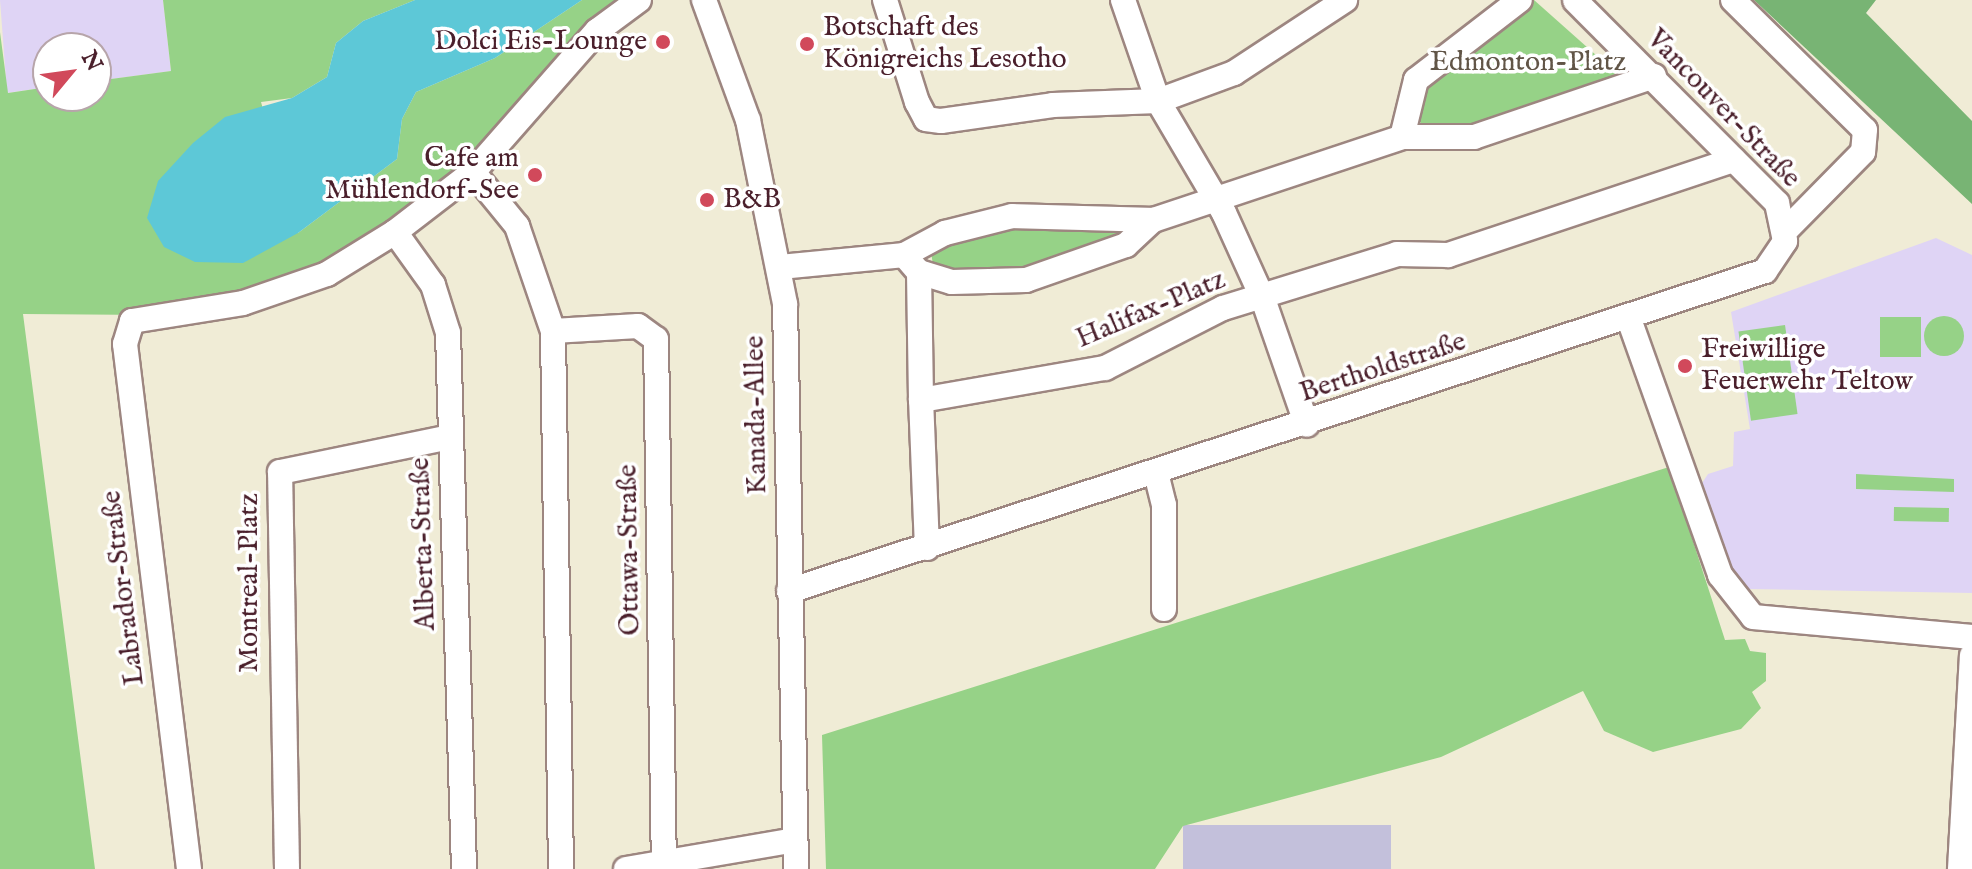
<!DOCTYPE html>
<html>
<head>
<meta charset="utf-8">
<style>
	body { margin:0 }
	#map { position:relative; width:1972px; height:869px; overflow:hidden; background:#f0ecd6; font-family:"IM FELL English",serif }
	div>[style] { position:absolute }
	.built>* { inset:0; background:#dfd4f5 }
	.industrial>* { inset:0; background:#c3c0db; transform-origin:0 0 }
	.green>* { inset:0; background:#96d287; transform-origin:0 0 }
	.round { border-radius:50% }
	.forest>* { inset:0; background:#78b474 }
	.water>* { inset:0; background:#5dc8d7 }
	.roads { filter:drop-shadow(2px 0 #9d8680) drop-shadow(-2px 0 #9d8680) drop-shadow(0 2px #9d8680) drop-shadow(0 -2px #9d8680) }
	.minor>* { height:24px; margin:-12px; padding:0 12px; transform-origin:12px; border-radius:12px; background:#fff }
	.dots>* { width:22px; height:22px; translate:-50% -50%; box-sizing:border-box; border:4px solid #fff; border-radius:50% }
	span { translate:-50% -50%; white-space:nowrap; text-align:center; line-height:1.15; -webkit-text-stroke:7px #fff; paint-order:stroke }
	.poi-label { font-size:28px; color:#4a1f2b }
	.left { translate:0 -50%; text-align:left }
	.right { translate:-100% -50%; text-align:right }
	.park-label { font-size:28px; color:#615547 }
	.street-label { font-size:28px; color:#4a1f2b }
	.north { position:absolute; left:32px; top:32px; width:80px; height:80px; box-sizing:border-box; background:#fff; border:2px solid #b7a5aa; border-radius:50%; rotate:61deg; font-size:22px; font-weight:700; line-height:32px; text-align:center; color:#4a1f2b }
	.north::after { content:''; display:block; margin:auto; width:28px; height:36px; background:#d1495b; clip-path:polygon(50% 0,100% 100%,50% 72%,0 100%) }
</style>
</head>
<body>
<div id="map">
	<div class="built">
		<i style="clip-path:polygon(0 0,163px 0,171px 71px,96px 81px,96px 48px,48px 48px,48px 87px,7px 93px)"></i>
		<i style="clip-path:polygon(1936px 238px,1972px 255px,1972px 593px,1745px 589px,1734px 582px,1700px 486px,1708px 474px,1733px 466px,1734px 432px,1750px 429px,1731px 312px)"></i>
	</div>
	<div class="industrial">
		<i style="left:1391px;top:825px;width:44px;height:208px;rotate:90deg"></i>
	</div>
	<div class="green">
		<i style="clip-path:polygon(163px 0,415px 0,363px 21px,336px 43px,327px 77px,292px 98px,261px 102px,298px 233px,397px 159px,402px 119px,416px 92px,495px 58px,582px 0,639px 0,473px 172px,327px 274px,151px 315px,23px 314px,95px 869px,0 869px,0 32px,8px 93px,48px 87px,48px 96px,96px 96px,96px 81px,171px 71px)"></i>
		<i style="clip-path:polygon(1534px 0,1615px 72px,1614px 80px,1470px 130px,1428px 128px,1417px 120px,1429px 80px)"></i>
		<i style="clip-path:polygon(1114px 218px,1126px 234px,1012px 273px,950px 274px,933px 265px,931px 252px,946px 242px,1007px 224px)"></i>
		<i class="round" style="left:1924px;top:316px;width:40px;height:40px"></i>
		<i style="left:1880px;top:317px;width:41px;height:40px"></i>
		<i style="left:1785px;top:325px;width:90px;height:47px;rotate:82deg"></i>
		<i style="clip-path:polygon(1669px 467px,1725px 640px,1745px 639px,1750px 651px,1766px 653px,1766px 681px,1752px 692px,1761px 708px,1741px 729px,1653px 752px,1604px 731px,1583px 691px,1441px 757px,1183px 826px,1155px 869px,826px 869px,822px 735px)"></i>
		<i style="clip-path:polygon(1856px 474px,1954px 479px,1954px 492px,1856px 489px)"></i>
		<i style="left:1894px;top:507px;width:55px;height:14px;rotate:1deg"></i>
	</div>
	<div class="forest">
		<i style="clip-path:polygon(1754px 0,1876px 0,1866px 13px,1972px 121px,1972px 204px)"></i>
	</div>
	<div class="water">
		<i style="clip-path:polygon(415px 0,582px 0,495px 58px,416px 92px,402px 119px,397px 159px,298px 233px,243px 263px,195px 262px,164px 247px,147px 218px,158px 181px,193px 143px,225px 117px,292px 98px,327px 77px,336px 43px,363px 21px)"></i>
	</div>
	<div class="roads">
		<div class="minor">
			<i style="left:704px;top:0;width:128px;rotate:69.9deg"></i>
			<i style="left:748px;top:120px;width:188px;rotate:78.6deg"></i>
			<i style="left:785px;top:304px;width:565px;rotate:88.88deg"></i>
			<i style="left:885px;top:0;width:107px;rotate:72.6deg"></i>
			<i style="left:917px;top:102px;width:19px;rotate:62deg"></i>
			<i style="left:926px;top:119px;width:15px;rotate:8deg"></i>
			<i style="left:941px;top:121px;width:113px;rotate:-8.1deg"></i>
			<i style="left:1053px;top:105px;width:105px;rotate:-2.2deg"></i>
			<i style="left:1158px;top:101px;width:81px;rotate:-20.2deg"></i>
			<i style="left:1234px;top:73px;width:133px;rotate:-33.3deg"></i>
			<i style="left:1123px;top:0;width:107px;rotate:70.9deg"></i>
			<i style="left:1158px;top:101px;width:130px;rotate:59.5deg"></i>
			<i style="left:1224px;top:213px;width:94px;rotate:65.6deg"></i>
			<i style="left:1263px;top:299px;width:133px;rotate:70.8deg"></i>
			<i style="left:1733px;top:0;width:185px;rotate:44.6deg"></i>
			<i style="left:1865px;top:130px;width:22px;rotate:95deg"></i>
			<i style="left:1863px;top:152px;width:110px;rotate:134.6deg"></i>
			<i style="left:1402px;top:137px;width:72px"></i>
			<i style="left:1474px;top:137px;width:190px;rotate:-18.7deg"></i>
			<i style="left:473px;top:172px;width:70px;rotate:50.8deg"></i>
			<i style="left:517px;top:226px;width:111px;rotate:71.1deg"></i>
			<i style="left:553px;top:331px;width:538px;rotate:89.15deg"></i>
			<i style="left:395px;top:232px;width:65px;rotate:54.4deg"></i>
			<i style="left:433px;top:285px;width:50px;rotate:72.6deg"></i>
			<i style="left:448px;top:333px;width:536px;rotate:88.29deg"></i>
			<i style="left:904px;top:255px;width:23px;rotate:49deg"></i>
			<i style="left:919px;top:272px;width:34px;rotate:17deg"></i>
			<i style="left:952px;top:282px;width:74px;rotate:-1.5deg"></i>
			<i style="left:1026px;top:280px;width:106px;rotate:-19.3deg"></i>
			<i style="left:1126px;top:245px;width:37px;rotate:-43deg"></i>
			<i style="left:1153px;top:220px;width:262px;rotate:-18.4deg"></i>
			<i style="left:1402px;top:137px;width:59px;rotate:-76.2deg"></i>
			<i style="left:1416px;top:80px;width:131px;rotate:-37.6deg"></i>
			<i style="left:780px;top:267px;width:125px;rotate:-5.5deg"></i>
			<i style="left:904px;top:255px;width:47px;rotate:-28.2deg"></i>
			<i style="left:945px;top:233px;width:69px;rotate:-14.2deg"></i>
			<i style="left:1012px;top:216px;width:141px;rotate:1.6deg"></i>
			<i style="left:919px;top:272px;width:128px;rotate:89.1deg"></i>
			<i style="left:1629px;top:319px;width:272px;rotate:70.4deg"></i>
			<i style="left:1720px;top:575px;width:53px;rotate:51.8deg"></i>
			<i style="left:1753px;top:617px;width:220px;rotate:5.2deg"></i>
			<i style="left:553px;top:331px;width:85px;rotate:-3.4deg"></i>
			<i style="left:638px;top:326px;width:22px;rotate:36deg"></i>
			<i style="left:656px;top:339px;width:530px;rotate:89.14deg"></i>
			<i style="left:1156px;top:473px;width:33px;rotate:76deg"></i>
			<i style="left:1164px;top:505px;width:104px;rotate:90deg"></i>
			<i style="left:927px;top:548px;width:148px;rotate:-92.3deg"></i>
			<i style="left:921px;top:400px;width:187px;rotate:-9.9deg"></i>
			<i style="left:1105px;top:368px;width:132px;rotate:-27deg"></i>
			<i style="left:1223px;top:308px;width:182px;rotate:-17.2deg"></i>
			<i style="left:1397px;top:254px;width:51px;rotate:1.1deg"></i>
			<i style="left:1448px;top:255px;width:301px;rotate:-18.4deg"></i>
			<i style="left:789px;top:591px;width:1027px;rotate:-18.15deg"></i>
			<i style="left:1765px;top:271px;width:36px;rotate:-56deg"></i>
			<i style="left:1785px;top:241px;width:39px;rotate:-102deg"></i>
			<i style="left:1777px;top:203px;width:286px;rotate:-134.9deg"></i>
			<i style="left:189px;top:869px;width:529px;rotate:-96.95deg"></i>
			<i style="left:125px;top:344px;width:24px;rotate:-73deg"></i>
			<i style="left:132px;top:321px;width:112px;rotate:-9.2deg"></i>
			<i style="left:243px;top:303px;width:89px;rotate:-19deg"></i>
			<i style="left:327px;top:274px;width:80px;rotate:-31.7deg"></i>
			<i style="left:395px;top:232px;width:98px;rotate:-37.6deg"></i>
			<i style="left:473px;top:172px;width:188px;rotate:-48.7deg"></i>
			<i style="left:597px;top:31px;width:52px;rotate:-36.4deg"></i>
			<i style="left:287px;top:869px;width:397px;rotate:-91deg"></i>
			<i style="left:280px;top:472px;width:174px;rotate:-11.6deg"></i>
			<i style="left:626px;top:869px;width:171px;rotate:-9.7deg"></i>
			<i style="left:1960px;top:869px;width:214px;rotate:-86.8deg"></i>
		</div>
	</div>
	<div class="dots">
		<i style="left:663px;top:42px;background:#d1495b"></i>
		<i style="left:807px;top:44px;background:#d1495b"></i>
		<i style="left:535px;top:175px;background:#d1495b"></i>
		<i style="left:707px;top:200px;background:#d1495b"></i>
		<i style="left:1685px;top:366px;background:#d1495b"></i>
	</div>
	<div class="poi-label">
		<span class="left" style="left:823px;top:44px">Botschaft des<br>Königreichs Lesotho</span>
		<span class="right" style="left:647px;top:42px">Dolci Eis-Lounge</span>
		<span class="right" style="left:519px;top:175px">Cafe am<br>Mühlendorf-See</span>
		<span class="left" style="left:723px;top:200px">B&amp;B</span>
		<span class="left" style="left:1701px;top:366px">Freiwillige<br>Feuerwehr Teltow</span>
	</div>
	<div class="park-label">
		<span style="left:1528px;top:63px">Edmonton-Platz</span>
	</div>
	<div class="street-label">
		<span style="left:1723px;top:109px;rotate:46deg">Vancouver-Straße</span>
		<span style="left:1151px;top:310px;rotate:-23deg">Halifax-Platz</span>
		<span style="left:1383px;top:368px;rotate:-18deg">Bertholdstraße</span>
		<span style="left:757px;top:415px;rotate:-91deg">Kanada-Allee</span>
		<span style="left:424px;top:544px;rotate:-92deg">Alberta-Straße</span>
		<span style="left:630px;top:550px;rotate:-91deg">Ottawa-Straße</span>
		<span style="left:250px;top:583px;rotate:-90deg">Montreal-Platz</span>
		<span style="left:124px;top:588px;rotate:-97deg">Labrador-Straße</span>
	</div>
	<div class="north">N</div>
</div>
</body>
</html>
